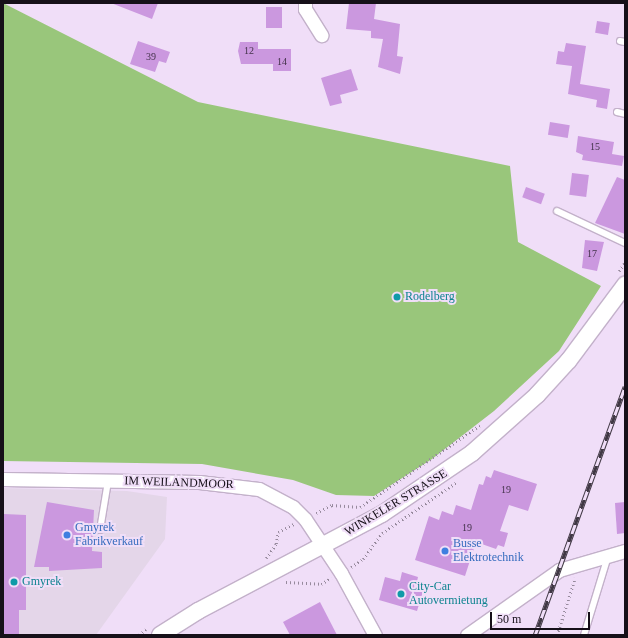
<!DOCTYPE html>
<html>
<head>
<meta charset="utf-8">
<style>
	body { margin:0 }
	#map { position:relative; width:628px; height:638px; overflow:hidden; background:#f0def8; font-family:Georgia,serif }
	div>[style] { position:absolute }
	.commercial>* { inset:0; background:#e4d6e9 }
	.forest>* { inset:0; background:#99c67b }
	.building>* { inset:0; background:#cb98df; transform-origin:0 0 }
	.path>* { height:2.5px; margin-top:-1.25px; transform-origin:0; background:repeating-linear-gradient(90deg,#978a9d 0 1px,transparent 0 4px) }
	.roads { filter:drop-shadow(1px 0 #c3b1ca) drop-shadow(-1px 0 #c3b1ca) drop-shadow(0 1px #c3b1ca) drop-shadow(0 -1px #c3b1ca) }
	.service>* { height:6px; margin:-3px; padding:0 3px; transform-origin:3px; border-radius:3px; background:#fff }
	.minor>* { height:13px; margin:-6.5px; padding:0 6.5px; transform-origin:6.5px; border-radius:6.5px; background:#fff }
	.tertiary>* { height:16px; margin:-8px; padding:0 8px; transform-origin:8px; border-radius:8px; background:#fff }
	.rail>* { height:4.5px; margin-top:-2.25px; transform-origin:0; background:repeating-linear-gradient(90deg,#f0def8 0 9px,#403844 0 18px); box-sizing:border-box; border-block:1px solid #403844 }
	.dots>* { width:11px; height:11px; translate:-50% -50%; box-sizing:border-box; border:2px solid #f0def8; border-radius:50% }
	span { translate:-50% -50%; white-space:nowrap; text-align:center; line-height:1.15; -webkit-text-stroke:4px #f0def8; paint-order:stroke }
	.number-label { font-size:10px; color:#43324a }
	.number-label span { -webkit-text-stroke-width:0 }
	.culture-label { font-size:12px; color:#0d838f }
	.left { translate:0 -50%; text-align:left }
	.street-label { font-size:12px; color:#161019 }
	.shop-label { font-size:12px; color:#366cbe }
	.frame { position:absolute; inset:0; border:4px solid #161019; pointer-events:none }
	.scale { position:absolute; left:490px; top:612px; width:100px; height:18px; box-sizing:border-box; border:2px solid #161019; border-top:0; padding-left:5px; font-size:12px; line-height:14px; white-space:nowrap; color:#161019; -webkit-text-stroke:3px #f0def8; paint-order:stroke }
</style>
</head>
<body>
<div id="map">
	<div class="commercial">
		<i style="clip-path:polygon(3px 488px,127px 491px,167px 497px,165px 539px,96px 635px,3px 635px)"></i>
	</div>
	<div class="forest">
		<i style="clip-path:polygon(3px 3px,198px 102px,510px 166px,518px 242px,601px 286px,559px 351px,494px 411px,432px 459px,374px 496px,336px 495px,293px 480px,202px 464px,3px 461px)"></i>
	</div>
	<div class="building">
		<i style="clip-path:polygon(111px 3px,158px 3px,152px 19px)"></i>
		<i style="clip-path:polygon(349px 3px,376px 3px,374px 19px,400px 24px,397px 56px,403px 57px,400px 74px,378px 67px,383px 39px,371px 38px,371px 31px,346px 29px)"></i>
		<i style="left:266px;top:7px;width:16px;height:21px"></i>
		<i style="left:597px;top:21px;width:13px;height:12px;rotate:9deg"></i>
		<i style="clip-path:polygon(138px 41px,170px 52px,166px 63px,159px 61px,155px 72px,130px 64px)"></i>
		<i style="clip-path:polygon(240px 42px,258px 42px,258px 49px,291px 49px,291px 71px,273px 71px,273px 64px,241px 64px,238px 51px)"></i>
		<i style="clip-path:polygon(566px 43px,586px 46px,580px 84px,610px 89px,607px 109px,596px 107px,597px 100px,568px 94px,572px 66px,556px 64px,558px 51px,564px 52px)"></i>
		<i style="clip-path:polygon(351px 69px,358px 90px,340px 95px,342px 103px,330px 106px,321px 78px)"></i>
		<i style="left:550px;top:122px;width:20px;height:13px;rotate:9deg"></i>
		<i style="clip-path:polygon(578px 136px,614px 142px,612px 154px,624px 156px,622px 166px,582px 160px,583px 155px,576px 152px)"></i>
		<i style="left:572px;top:173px;width:17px;height:22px;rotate:7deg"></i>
		<i style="clip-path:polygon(617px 177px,625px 180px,625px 234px,595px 223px)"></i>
		<i style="left:526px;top:187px;width:20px;height:11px;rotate:20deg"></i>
		<i style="clip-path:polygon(585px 240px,604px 242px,597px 271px,582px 268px)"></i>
		<i style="clip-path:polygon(494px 470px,537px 484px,528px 511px,509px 505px,500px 531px,508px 533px,504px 547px,498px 545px,496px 549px,476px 542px,465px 576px,415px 560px,429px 516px,439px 520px,442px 511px,453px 515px,456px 505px,471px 510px,479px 484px,483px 485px,486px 476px,491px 478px)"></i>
		<i style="clip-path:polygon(47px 502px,94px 510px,92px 551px,102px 552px,102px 568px,49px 571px,49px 567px,34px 567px)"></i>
		<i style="clip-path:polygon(625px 502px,625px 533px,617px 534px,615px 503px)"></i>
		<i style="clip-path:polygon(4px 514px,26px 515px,26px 610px,19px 610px,19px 635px,3px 635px)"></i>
		<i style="clip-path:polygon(402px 572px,418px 577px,416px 586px,424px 588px,417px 611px,379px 600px,385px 577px,400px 581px)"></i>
		<i style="clip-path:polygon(320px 602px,337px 635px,290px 635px,283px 622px)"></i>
	</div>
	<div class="path">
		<i style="left:619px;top:271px;width:11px;rotate:-56deg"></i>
		<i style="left:316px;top:513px;width:18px;rotate:-27deg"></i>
		<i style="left:332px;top:505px;width:28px;rotate:4deg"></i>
		<i style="left:360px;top:507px;width:145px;rotate:-34.3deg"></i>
		<i style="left:266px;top:558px;width:17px;rotate:-54deg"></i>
		<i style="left:276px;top:544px;width:12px;rotate:-81deg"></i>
		<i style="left:278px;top:532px;width:18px;rotate:-27deg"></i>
		<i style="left:351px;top:567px;width:14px;rotate:-34deg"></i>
		<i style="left:363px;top:559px;width:32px;rotate:-54deg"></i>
		<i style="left:382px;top:533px;width:91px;rotate:-34.2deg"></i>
		<i style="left:286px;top:582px;width:35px;rotate:3deg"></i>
		<i style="left:321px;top:584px;width:12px;rotate:-31deg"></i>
		<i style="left:139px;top:635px;width:9px;rotate:-41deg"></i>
		<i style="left:557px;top:635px;width:60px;rotate:-72.5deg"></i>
	</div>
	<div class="roads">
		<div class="service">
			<i style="left:620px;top:41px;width:5px;rotate:11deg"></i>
			<i style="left:617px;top:112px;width:8px;rotate:14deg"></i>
			<i style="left:557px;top:211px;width:75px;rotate:25.2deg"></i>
			<i style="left:100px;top:530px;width:50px;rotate:-80.7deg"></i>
			<i style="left:584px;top:635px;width:83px;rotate:-73.1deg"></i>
		</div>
		<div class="minor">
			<i style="left:305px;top:3px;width:6px;rotate:90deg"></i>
			<i style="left:305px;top:9px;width:31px;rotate:58deg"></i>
			<i style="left:3px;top:479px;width:196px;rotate:0.9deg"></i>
			<i style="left:199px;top:482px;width:60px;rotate:6.7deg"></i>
			<i style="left:259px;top:489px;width:38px;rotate:28deg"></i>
			<i style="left:293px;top:507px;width:17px;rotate:45deg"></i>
			<i style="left:305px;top:519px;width:65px;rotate:56.3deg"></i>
			<i style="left:341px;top:573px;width:71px;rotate:61.3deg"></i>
			<i style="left:467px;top:635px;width:113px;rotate:-35.2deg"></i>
			<i style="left:559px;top:570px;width:69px;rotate:-16.1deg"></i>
		</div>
		<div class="tertiary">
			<i style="left:160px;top:635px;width:45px;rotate:-32.3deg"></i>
			<i style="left:198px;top:611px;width:208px;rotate:-27.8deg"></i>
			<i style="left:382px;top:514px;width:109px;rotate:-34.1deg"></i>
			<i style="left:472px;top:453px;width:87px;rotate:-41.7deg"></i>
			<i style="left:537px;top:395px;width:47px;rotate:-47.6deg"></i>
			<i style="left:569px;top:360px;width:94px;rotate:-53.3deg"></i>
		</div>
	</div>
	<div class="rail">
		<i style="left:535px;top:635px;width:264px;rotate:-70.1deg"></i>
	</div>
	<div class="dots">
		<i style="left:397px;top:297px;background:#0f9aa8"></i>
		<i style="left:67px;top:535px;background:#3f7fe0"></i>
		<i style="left:445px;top:551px;background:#3f7fe0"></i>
		<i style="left:14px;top:582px;background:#0f9aa8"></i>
		<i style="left:401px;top:594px;background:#0f9aa8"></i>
	</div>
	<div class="number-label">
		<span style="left:249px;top:51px">12</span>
		<span style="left:151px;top:57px">39</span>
		<span style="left:282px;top:62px">14</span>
		<span style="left:595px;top:147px">15</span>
		<span style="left:592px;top:254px">17</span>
		<span style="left:506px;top:490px">19</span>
		<span style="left:467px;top:528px">19</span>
	</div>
	<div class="culture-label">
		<span class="left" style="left:405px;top:297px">Rodelberg</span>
		<span class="left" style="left:22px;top:582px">Gmyrek</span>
		<span class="left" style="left:409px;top:594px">City-Car<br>Autovermietung</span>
	</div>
	<div class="street-label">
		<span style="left:179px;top:483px;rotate:2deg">IM WEILANDMOOR</span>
		<span style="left:396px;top:503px;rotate:-31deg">WINKELER STRASSE</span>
	</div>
	<div class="shop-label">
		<span class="left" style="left:75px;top:535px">Gmyrek<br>Fabrikverkauf</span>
		<span class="left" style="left:453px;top:551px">Busse<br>Elektrotechnik</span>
	</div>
	<div class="frame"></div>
	<div class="scale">50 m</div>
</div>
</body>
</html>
